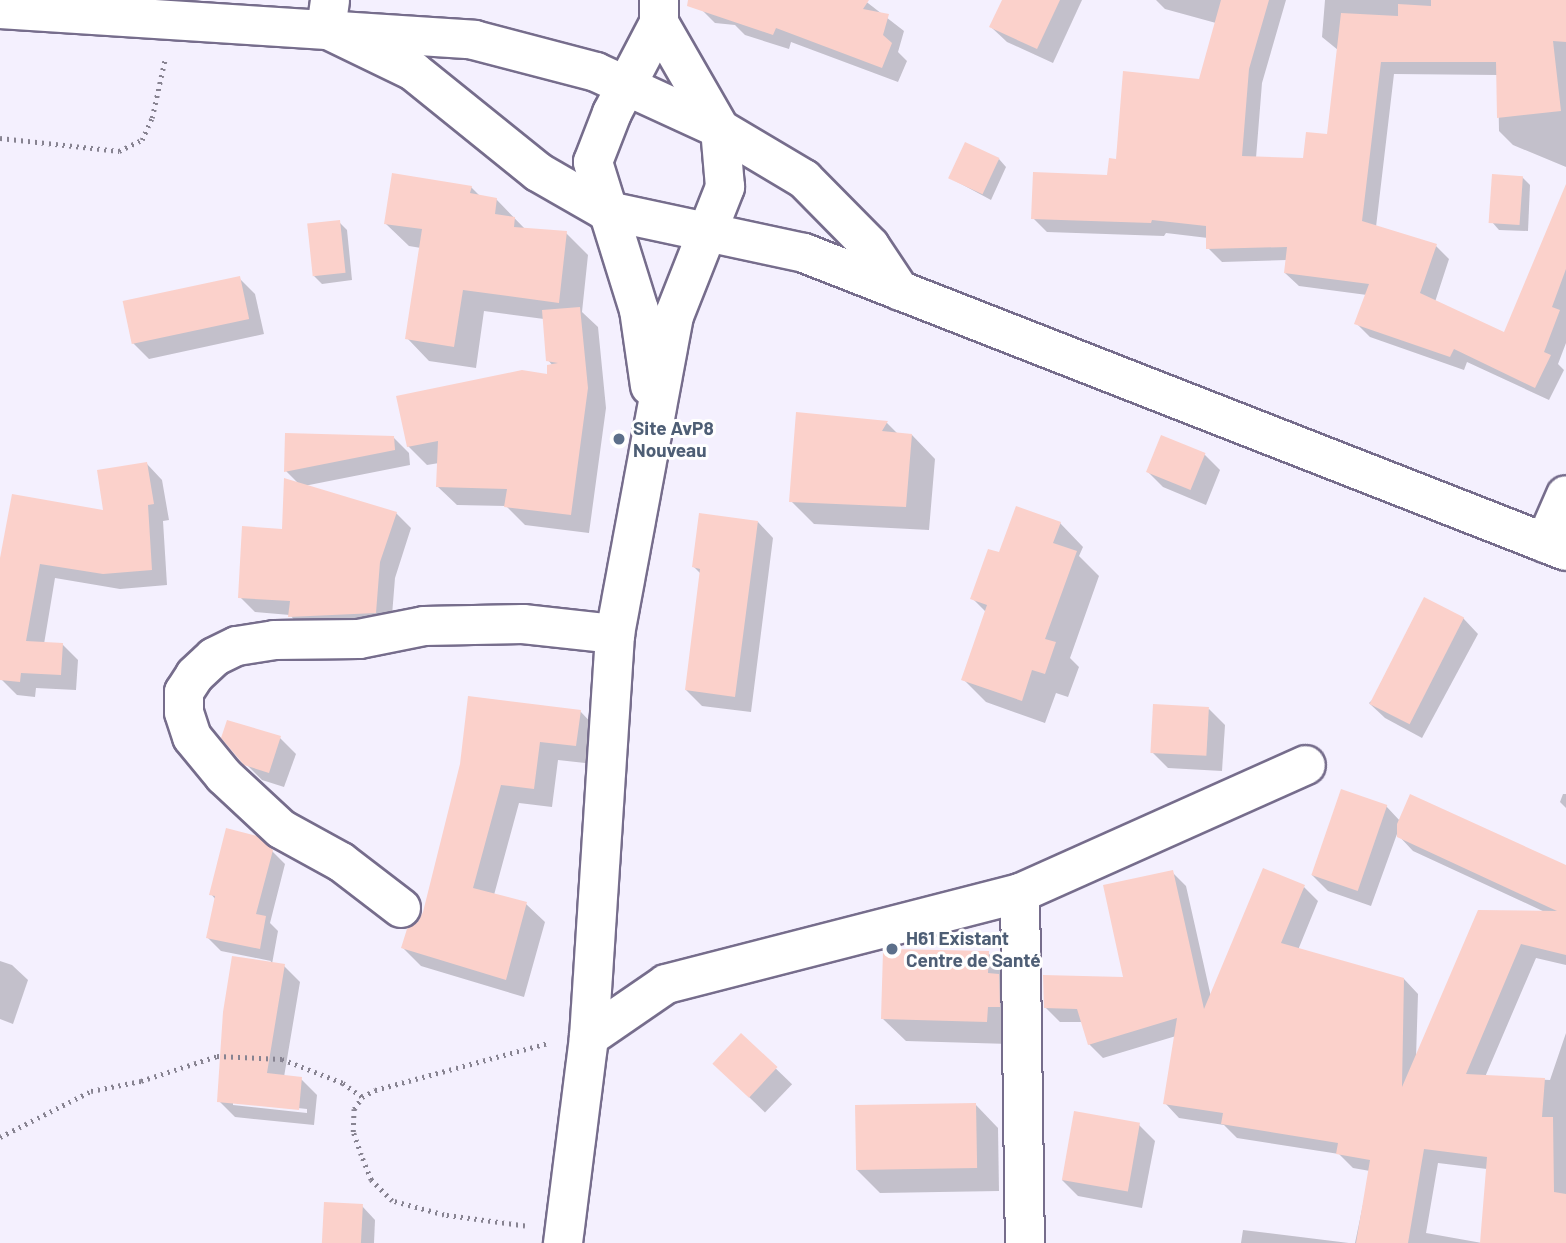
<!DOCTYPE html>
<html>
<head>
<meta charset="utf-8">
<style>
	body { margin:0 }
	#map { position:relative; width:1566px; height:1243px; overflow:hidden; background:#f4f0fe; font-family:Barlow,sans-serif }
	div>[style] { position:absolute }
	.shadow>* { inset:0; background:#0003; transform-origin:0 0 }
	.building>* { inset:0; background:#fbd1cb; transform-origin:0 0 }
	.path>* { height:4.5px; margin-top:-2.25px; transform-origin:0; background:repeating-linear-gradient(90deg,#878391 0 2px,transparent 0 7px) }
	.roads { filter:drop-shadow(2px 0 #766d8c) drop-shadow(-2px 0 #766d8c) drop-shadow(0 2px #766d8c) drop-shadow(0 -2px #766d8c) }
	.street>* { height:38px; margin:-19px; padding:0 19px; transform-origin:19px; border-radius:19px; background:#fff }
	.secondary>* { height:38px; margin:-19px; padding:0 19px; transform-origin:19px; border-radius:19px; background:#fff }
	.dots>* { width:19px; height:19px; translate:-50% -50%; box-sizing:border-box; border:4px solid #fff; border-radius:50% }
	span { translate:-50% -50%; white-space:nowrap; text-align:center; line-height:1.15; -webkit-text-stroke:6px #fff; paint-order:stroke }
	.service-label { font-size:19px; color:#4e5e75; font-weight:700 }
	.left { translate:0 -50%; text-align:left }
</style>
</head>
<body>
<div id="map">
	<div class="shadow">
		<i style="clip-path:polygon(700px 0,864px 0,904px 31px,898px 52px,907px 61px,898px 82px,791px 42px,789px 49px,745px 35px,735px 25px,715px 23px,700px 8px)"></i>
		<i style="clip-path:polygon(1004px 0,1082px 0,1053px 63px,1007px 42px,991px 27px)"></i>
		<i style="clip-path:polygon(1156px 0,1286px 0,1262px 83px,1256px 158px,1305px 160px,1329px 136px,1338px 50px,1322px 37px,1325px 0,1566px 0,1566px 167px,1513px 145px,1499px 131px,1498px 75px,1394px 74px,1376px 227px,1436px 246px,1449px 259px,1435px 302px,1505px 335px,1566px 248px,1566px 343px,1558px 364px,1564px 370px,1549px 400px,1467px 362px,1464px 370px,1370px 337px,1356px 323px,1367px 295px,1299px 286px,1285px 273px,1287px 260px,1222px 262px,1208px 248px,1208px 238px,1166px 233px,1164px 236px,1047px 232px,1033px 218px,1109px 176px,1117px 161px,1201px 81px,1216px 23px,1165px 9px)"></i>
		<i style="clip-path:polygon(999px 159px,1006px 167px,991px 200px,950px 178px)"></i>
		<i style="clip-path:polygon(1522px 177px,1530px 185px,1528px 231px,1499px 230px,1492px 222px)"></i>
		<i style="clip-path:polygon(471px 187px,481px 197px,496px 199px,526px 230px,566px 233px,588px 255px,582px 312px,598px 327px,606px 408px,589px 533px,525px 525px,506px 506px,457px 505px,438px 487px,439px 463px,427px 465px,408px 446px,549px 376px,553px 366px,548px 360px,544px 319px,484px 311px,476px 368px,429px 361px,407px 338px,421px 248px,409px 246px,386px 224px)"></i>
		<i style="clip-path:polygon(339px 222px,347px 230px,352px 280px,322px 284px,314px 276px)"></i>
		<i style="clip-path:polygon(239px 278px,255px 294px,264px 334px,149px 359px,133px 343px)"></i>
		<i style="clip-path:polygon(797px 414px,887px 423px,899px 435px,912px 435px,935px 459px,929px 530px,814px 524px,791px 501px)"></i>
		<i style="clip-path:polygon(393px 437px,409px 453px,410px 465px,304px 486px,396px 513px,411px 528px,395px 578px,391px 628px,305px 632px,290px 615px,255px 612px,240px 597px,284px 531px,300px 485px,286px 471px)"></i>
		<i style="clip-path:polygon(1204px 454px,1220px 470px,1206px 505px,1163px 487px,1147px 471px)"></i>
		<i style="clip-path:polygon(147px 464px,162px 480px,169px 520px,163px 521px,167px 585px,120px 589px,55px 578px,44px 644px,62px 644px,78px 660px,76px 690px,36px 688px,35px 697px,17px 695px,1px 679px,0 568px,105px 512px)"></i>
		<i style="clip-path:polygon(758px 522px,773px 538px,751px 712px,702px 706px,686px 690px,701px 574px,694px 567px)"></i>
		<i style="clip-path:polygon(1060px 523px,1083px 547px,1079px 556px,1099px 576px,1070px 658px,1079px 667px,1068px 697px,1056px 693px,1045px 723px,986px 702px,963px 679px,986px 612px,972px 598px)"></i>
		<i style="clip-path:polygon(1463px 618px,1478px 634px,1422px 738px,1385px 718px,1369px 703px)"></i>
		<i style="clip-path:polygon(1209px 709px,1225px 725px,1222px 771px,1168px 768px,1152px 752px)"></i>
		<i style="clip-path:polygon(580px 711px,598px 730px,594px 764px,558px 760px,552px 807px,519px 803px,494px 895px,526px 904px,545px 922px,524px 997px,421px 966px,403px 948px,424px 912px,462px 764px)"></i>
		<i style="clip-path:polygon(280px 738px,296px 754px,284px 787px,262px 780px,246px 764px)"></i>
		<i style="clip-path:polygon(1563px 794px,1566px 794px,1566px 808px,1560px 802px)"></i>
		<i style="clip-path:polygon(evenodd,1386px 806px,1400px 821px,1566px 867px,1566px 965px,1536px 958px,1485px 1077px,1550px 1080px,1566px 1033px,1566px 1243px,1355px 1243px,1370px 1171px,1353px 1168px,1339px 1154px,1237px 1138px,1224px 1125px,1179px 1118px,1165px 1103px,1176px 1036px,1103px 1058px,1089px 1044px,1082px 1022px,1060px 1022px,1045px 1007px,1125px 979px,1172px 872px,1186px 886px,1211px 997px,1304px 887px,1318px 901px,1298px 950px,1404px 979px,1418px 994px,1416px 1058px,1547px 913px,1413px 851px,1397px 834px,1371px 906px,1328px 891px,1312px 875px,1386px 806px,1438px 1163px,1487px 1169px,1482px 1243px,1426px 1233px,1438px 1163px)"></i>
		<i style="clip-path:polygon(evenodd,272px 851px,285px 864px,270px 923px,278px 931px,272px 964px,284px 966px,300px 982px,284px 1077px,301px 1079px,317px 1095px,314px 1125px,235px 1117px,219px 1101px,271px 961px,221px 951px,208px 938px,216px 900px,211px 894px,272px 851px,233px 1101px,307px 1109px,307px 1113px,233px 1105px,233px 1101px)"></i>
		<i style="clip-path:polygon(988px 953px,1012px 976px,1010px 1044px,906px 1041px,882px 1018px)"></i>
		<i style="clip-path:polygon(0 961px,12px 965px,28px 980px,13px 1024px,0 1019px)"></i>
		<i style="left:741px;top:1035px;width:71px;height:39px;rotate:44deg"></i>
		<i style="clip-path:polygon(975px 1104px,998px 1128px,999px 1191px,880px 1193px,857px 1170px)"></i>
		<i style="clip-path:polygon(1139px 1125px,1155px 1141px,1142px 1208px,1078px 1196px,1062px 1180px)"></i>
		<i style="clip-path:polygon(362px 1206px,375px 1220px,374px 1243px,323px 1243px)"></i>
		<i style="clip-path:polygon(1243px 1230px,1349px 1243px,1241px 1243px)"></i>
	</div>
	<div class="building">
		<i style="clip-path:polygon(688px 0,869px 0,863px 9px,889px 14px,883px 35px,892px 43px,882px 68px,776px 28px,773px 35px,687px 6px)"></i>
		<i style="clip-path:polygon(1002px 0,1060px 0,1037px 49px,989px 27px)"></i>
		<i style="clip-path:polygon(1221px 0,1269px 0,1249px 69px,1242px 156px,1303px 158px,1306px 132px,1327px 134px,1341px 13px,1398px 16px,1398px 4px,1431px 6px,1431px 0,1566px 0,1566px 42px,1553px 41px,1561px 111px,1497px 118px,1496px 62px,1381px 62px,1362px 221px,1437px 244px,1420px 293px,1504px 332px,1566px 184px,1566px 269px,1552px 307px,1560px 310px,1544px 352px,1551px 355px,1535px 388px,1454px 349px,1450px 357px,1354px 324px,1369px 284px,1284px 273px,1287px 247px,1206px 249px,1206px 226px,1152px 220px,1151px 223px,1031px 219px,1033px 172px,1107px 175px,1109px 158px,1116px 159px,1123px 71px,1199px 79px)"></i>
		<i style="left:965px;top:142px;width:38px;height:40px;rotate:25deg"></i>
		<i style="clip-path:polygon(392px 173px,472px 186px,470px 193px,497px 198px,495px 214px,515px 217px,514px 227px,567px 231px,559px 303px,463px 290px,454px 347px,405px 339px,422px 229px,384px 224px)"></i>
		<i style="left:1492px;top:174px;width:31px;height:49px;rotate:4deg"></i>
		<i style="left:340px;top:220px;width:53px;height:33px;rotate:84deg"></i>
		<i style="left:240px;top:276px;width:44px;height:120px;rotate:78deg"></i>
		<i style="clip-path:polygon(580px 307px,588px 388px,571px 515px,504px 507px,507px 489px,436px 487px,438px 441px,407px 447px,396px 396px,522px 370px,547px 374px,547px 365px,558px 363px,546px 361px,542px 310px)"></i>
		<i style="clip-path:polygon(796px 412px,888px 421px,882px 431px,912px 434px,906px 507px,789px 502px)"></i>
		<i style="clip-path:polygon(285px 433px,394px 436px,395px 450px,284px 472px)"></i>
		<i style="left:1161px;top:435px;width:48px;height:40px;rotate:22deg"></i>
		<i style="clip-path:polygon(147px 462px,154px 504px,148px 505px,152px 570px,103px 574px,40px 564px,26px 641px,63px 643px,61px 675px,21px 673px,20px 682px,0 680px,0 558px,12px 494px,103px 510px,97px 470px)"></i>
		<i style="clip-path:polygon(284px 478px,397px 512px,380px 562px,376px 613px,288px 617px,290px 601px,238px 598px,242px 526px,282px 529px)"></i>
		<i style="clip-path:polygon(1016px 506px,1061px 522px,1053px 543px,1077px 551px,1045px 639px,1056px 642px,1045px 674px,1032px 670px,1022px 701px,961px 680px,987px 605px,970px 599px,988px 549px,999px 552px)"></i>
		<i style="clip-path:polygon(699px 513px,758px 521px,735px 697px,685px 690px,700px 569px,692px 567px)"></i>
		<i style="left:1424px;top:597px;width:45px;height:120px;rotate:27deg"></i>
		<i style="clip-path:polygon(468px 696px,581px 710px,576px 746px,540px 742px,534px 789px,501px 785px,473px 888px,527px 902px,506px 980px,401px 948px,407px 929px,418px 922px,423px 912px,460px 764px)"></i>
		<i style="left:1153px;top:704px;width:56px;height:49px;rotate:3deg"></i>
		<i style="clip-path:polygon(227px 720px,281px 736px,269px 773px,244px 765px,221px 738px)"></i>
		<i style="left:1341px;top:789px;width:49px;height:91px;rotate:19deg"></i>
		<i style="clip-path:polygon(1410px 794px,1566px 865px,1566px 955px,1521px 944px,1466px 1074px,1545px 1078px,1542px 1117px,1553px 1117px,1554px 1192px,1566px 1194px,1566px 1243px,1480px 1243px,1487px 1157px,1424px 1149px,1408px 1243px,1356px 1243px,1370px 1160px,1336px 1154px,1338px 1143px,1221px 1124px,1223px 1113px,1163px 1104px,1177px 1018px,1088px 1045px,1077px 1009px,1044px 1008px,1043px 975px,1123px 977px,1103px 885px,1173px 870px,1204px 1009px,1263px 868px,1305px 885px,1281px 943px,1404px 978px,1402px 1087px,1478px 910px,1557px 911px,1397px 837px,1397px 824px)"></i>
		<i style="clip-path:polygon(226px 828px,257px 836px,273px 850px,256px 914px,266px 916px,260px 949px,206px 938px,215px 896px,209px 895px)"></i>
		<i style="clip-path:polygon(891px 949px,989px 951px,988px 973px,999px 974px,1000px 1007px,988px 1007px,987px 1022px,881px 1019px,883px 951px)"></i>
		<i style="clip-path:polygon(232px 956px,285px 964px,267px 1073px,302px 1077px,299px 1110px,217px 1102px,223px 1012px)"></i>
		<i style="left:741px;top:1033px;width:50px;height:42px;rotate:43deg"></i>
		<i style="left:976px;top:1103px;width:65px;height:121px;rotate:89deg"></i>
		<i style="left:1074px;top:1111px;width:67px;height:70px;rotate:10deg"></i>
		<i style="left:324px;top:1202px;width:39px;height:41px;rotate:3deg"></i>
	</div>
	<div class="path">
		<i style="left:0;top:138px;width:120px;rotate:6.2deg"></i>
		<i style="left:119px;top:151px;width:25px;rotate:-26deg"></i>
		<i style="left:142px;top:140px;width:24px;rotate:-66deg"></i>
		<i style="left:152px;top:118px;width:60px;rotate:-77.6deg"></i>
		<i style="left:0;top:1137px;width:102px;rotate:-26.8deg"></i>
		<i style="left:91px;top:1091px;width:51px;rotate:-11.3deg"></i>
		<i style="left:141px;top:1081px;width:80px;rotate:-18.2deg"></i>
		<i style="left:217px;top:1056px;width:65px;rotate:2.6deg"></i>
		<i style="left:282px;top:1059px;width:66px;rotate:21.5deg"></i>
		<i style="left:343px;top:1083px;width:24px;rotate:36deg"></i>
		<i style="left:525px;top:1226px;width:82px;rotate:-172.3deg"></i>
		<i style="left:444px;top:1215px;width:54px;rotate:-164.9deg"></i>
		<i style="left:392px;top:1201px;width:30px;rotate:-135deg"></i>
		<i style="left:371px;top:1180px;width:27px;rotate:-112deg"></i>
		<i style="left:361px;top:1155px;width:24px;rotate:-109deg"></i>
		<i style="left:353px;top:1132px;width:23px;rotate:-88deg"></i>
		<i style="left:354px;top:1109px;width:14px;rotate:-56deg"></i>
		<i style="left:362px;top:1097px;width:15px;rotate:-28deg"></i>
		<i style="left:375px;top:1090px;width:179px;rotate:-15.2deg"></i>
	</div>
	<div class="roads">
		<div class="street">
			<i style="left:326px;top:29px;width:29px;rotate:-82deg"></i>
			<i style="left:650px;top:386px;width:77px;rotate:-98.2deg"></i>
			<i style="left:639px;top:310px;width:155px;rotate:-107.3deg"></i>
			<i style="left:593px;top:162px;width:53px;rotate:-68.8deg"></i>
			<i style="left:612px;top:113px;width:102px;rotate:-62.4deg"></i>
			<i style="left:1545px;top:543px;width:52px;rotate:-66.4deg"></i>
			<i style="left:1020px;top:893px;width:350px;rotate:89.2deg"></i>
			<i style="left:401px;top:908px;width:76px;rotate:-142.5deg"></i>
			<i style="left:341px;top:862px;width:68px;rotate:-151.2deg"></i>
			<i style="left:281px;top:829px;width:78px;rotate:-137.1deg"></i>
			<i style="left:224px;top:776px;width:50px;rotate:-129.4deg"></i>
			<i style="left:192px;top:737px;width:26px;rotate:-108deg"></i>
			<i style="left:184px;top:712px;width:20px;rotate:-90deg"></i>
			<i style="left:184px;top:692px;width:20px;rotate:-57deg"></i>
			<i style="left:195px;top:675px;width:26px;rotate:-43deg"></i>
			<i style="left:214px;top:657px;width:25px;rotate:-26deg"></i>
			<i style="left:237px;top:646px;width:37px;rotate:-9deg"></i>
			<i style="left:274px;top:640px;width:85px;rotate:-0.7deg"></i>
			<i style="left:359px;top:639px;width:66px;rotate:-11.3deg"></i>
			<i style="left:424px;top:626px;width:99px;rotate:-1.2deg"></i>
			<i style="left:523px;top:624px;width:93px;rotate:6.2deg"></i>
			<i style="left:589px;top:1037px;width:93px;rotate:-34.5deg"></i>
			<i style="left:666px;top:984px;width:366px;rotate:-14.4deg"></i>
			<i style="left:1020px;top:893px;width:313px;rotate:-24.1deg"></i>
			<i style="left:563px;top:1243px;width:208px;rotate:-82.8deg"></i>
			<i style="left:589px;top:1037px;width:404px;rotate:-86.3deg"></i>
			<i style="left:615px;top:634px;width:323px;rotate:-79.5deg"></i>
			<i style="left:674px;top:316px;width:139px;rotate:-68.4deg"></i>
			<i style="left:725px;top:187px;width:58px;rotate:-94.9deg"></i>
			<i style="left:720px;top:129px;width:122px;rotate:-119.9deg"></i>
			<i style="left:659px;top:23px;width:23px;rotate:-90deg"></i>
		</div>
		<div class="secondary">
			<i style="left:0;top:9px;width:475px;rotate:3.7deg"></i>
			<i style="left:474px;top:40px;width:126px;rotate:14.7deg"></i>
			<i style="left:596px;top:72px;width:136px;rotate:24.7deg"></i>
			<i style="left:720px;top:129px;width:98px;rotate:30.8deg"></i>
			<i style="left:804px;top:179px;width:94px;rotate:45.4deg"></i>
			<i style="left:870px;top:246px;width:54px;rotate:56.3deg"></i>
			<i style="left:326px;top:29px;width:97px;rotate:25.8deg"></i>
			<i style="left:413px;top:71px;width:161px;rotate:38.9deg"></i>
			<i style="left:538px;top:172px;width:76px;rotate:29.9deg"></i>
			<i style="left:604px;top:210px;width:205px;rotate:12.1deg"></i>
			<i style="left:804px;top:253px;width:818px;rotate:21.36deg"></i>
		</div>
	</div>
	<div class="dots">
		<i style="left:619px;top:439px;background:#5c6f8a"></i>
		<i style="left:892px;top:949px;background:#5c6f8a"></i>
	</div>
	<div class="service-label">
		<span class="left" style="left:633px;top:439px">Site AvP8<br>Nouveau</span>
		<span class="left" style="left:906px;top:949px">H61 Existant<br>Centre de Santé</span>
	</div>
</div>
</body>
</html>
